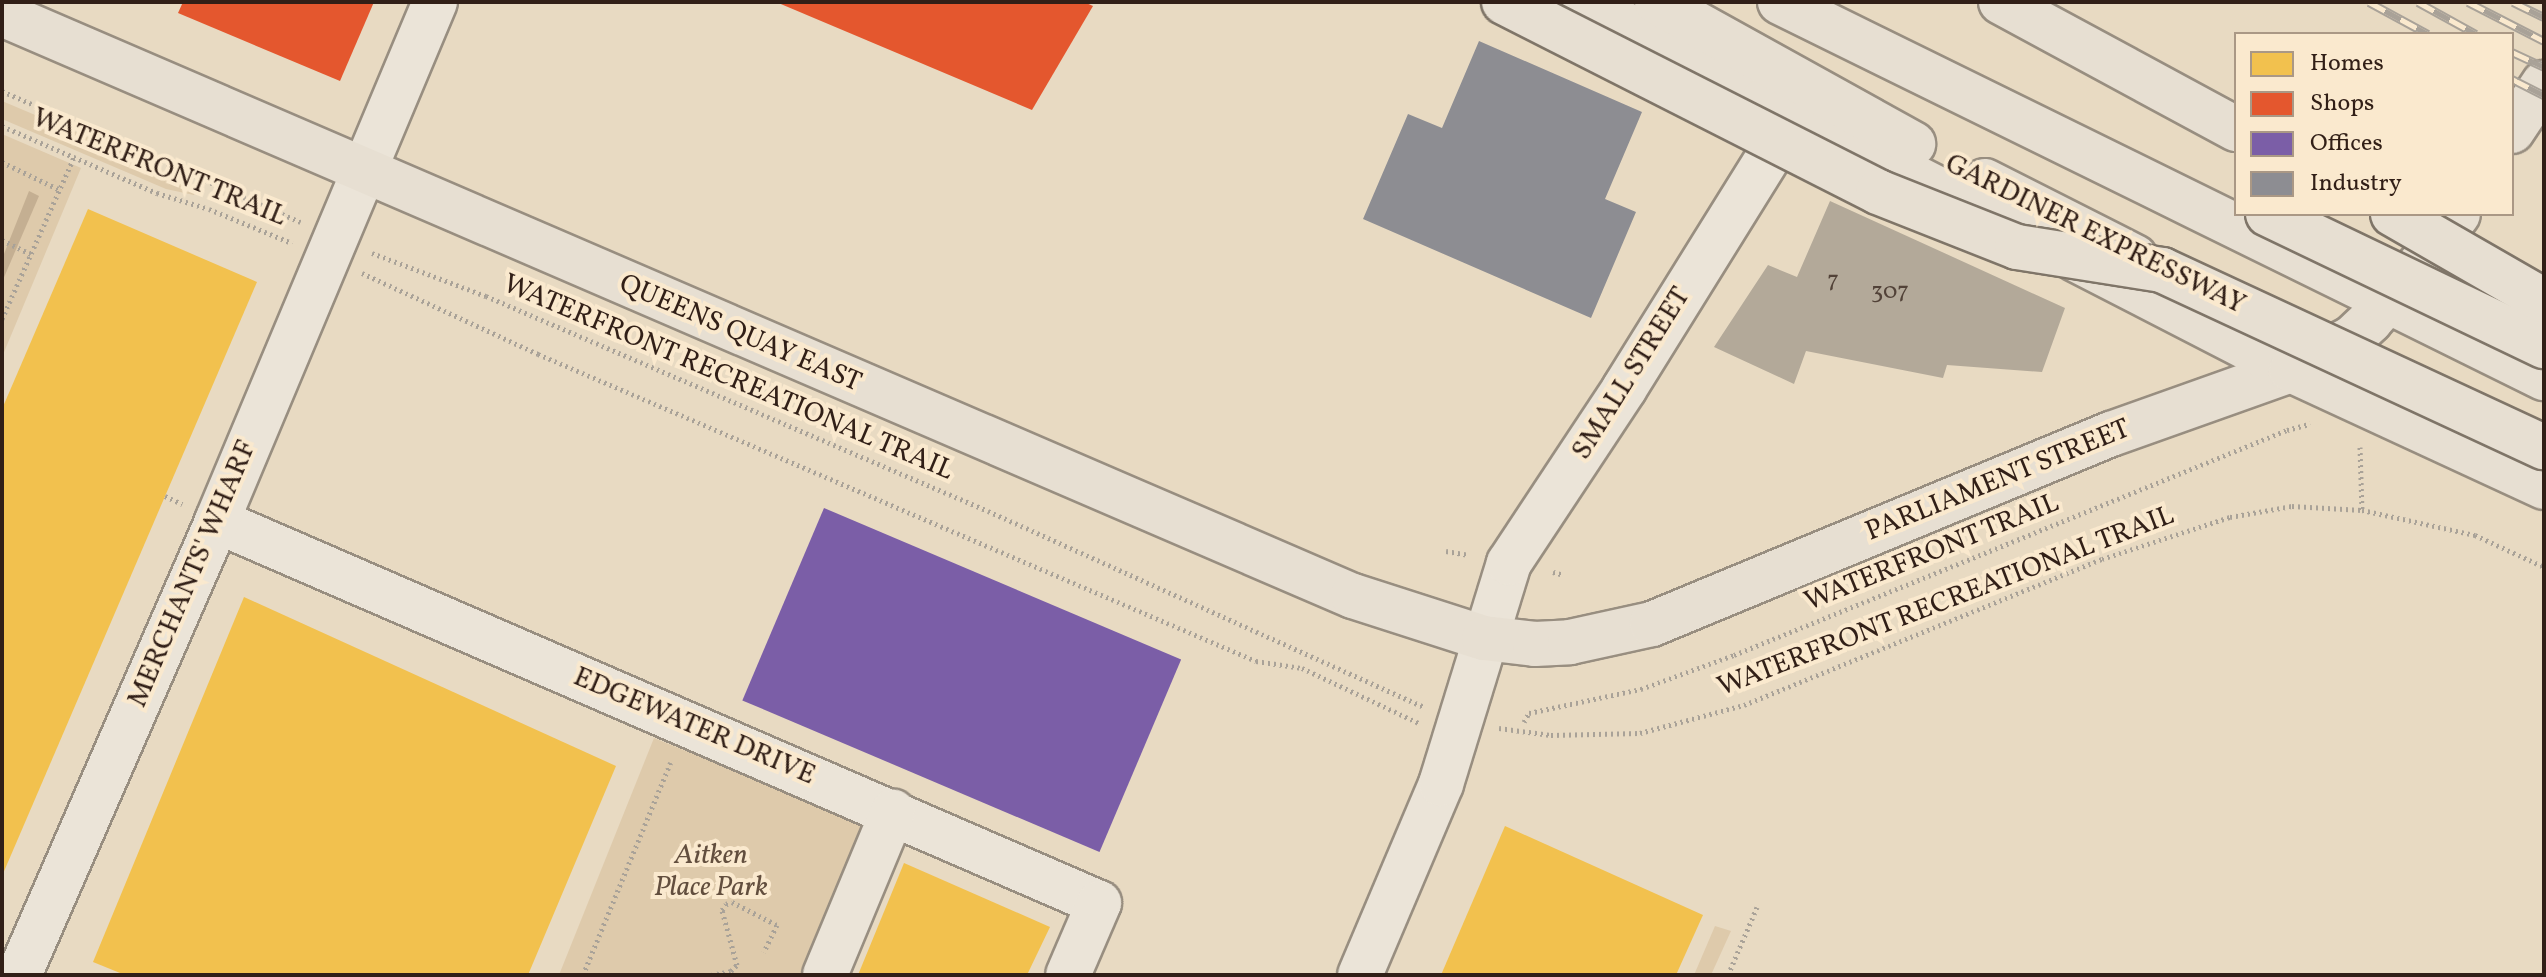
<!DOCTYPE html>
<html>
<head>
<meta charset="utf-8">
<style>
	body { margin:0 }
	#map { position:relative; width:2546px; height:977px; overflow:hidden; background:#e8dac2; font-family:Vollkorn,serif }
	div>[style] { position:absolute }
	.green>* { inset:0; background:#decaab }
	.water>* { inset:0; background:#c4af92 }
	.homes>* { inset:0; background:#f2c14e }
	.shops>* { inset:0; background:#e4572e }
	.offices>* { inset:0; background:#7b5ea7; transform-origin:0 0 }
	.industry>* { inset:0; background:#8d8d92 }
	.building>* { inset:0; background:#b3a999 }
	.path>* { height:5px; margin-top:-2.5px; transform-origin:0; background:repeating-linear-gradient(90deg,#a9a298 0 2px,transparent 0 6px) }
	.roads { filter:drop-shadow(2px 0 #988e80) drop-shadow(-2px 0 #988e80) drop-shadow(0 2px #988e80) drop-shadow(0 -2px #988e80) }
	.minor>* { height:44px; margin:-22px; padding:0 22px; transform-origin:22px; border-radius:22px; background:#ebe4d8 }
	.major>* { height:44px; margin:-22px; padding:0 22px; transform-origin:22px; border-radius:22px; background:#e7dfd2 }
	.highway>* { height:44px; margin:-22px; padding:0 22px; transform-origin:22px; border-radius:22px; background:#e7dfd2 }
	.rail>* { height:9px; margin-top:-4.5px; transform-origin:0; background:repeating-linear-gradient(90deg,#fae9ce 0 18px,#a9a298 0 36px); box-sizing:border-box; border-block:2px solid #a9a298 }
	.bridges { filter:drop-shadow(2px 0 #7f7568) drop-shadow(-2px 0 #7f7568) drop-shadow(0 2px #7f7568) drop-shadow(0 -2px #7f7568) }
	.highway-bridge>* { height:44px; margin:-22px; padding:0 22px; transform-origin:22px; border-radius:22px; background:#e7dfd2 }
	span { translate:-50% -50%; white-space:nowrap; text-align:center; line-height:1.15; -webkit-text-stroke:8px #fae9ce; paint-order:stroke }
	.number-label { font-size:24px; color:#524238 }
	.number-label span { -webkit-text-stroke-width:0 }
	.street-label { font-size:28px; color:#311f17 }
	.park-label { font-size:28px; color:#624e3e; font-style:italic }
	.frame { position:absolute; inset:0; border:4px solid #311f17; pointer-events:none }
	.legend { position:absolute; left:2234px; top:32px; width:280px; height:184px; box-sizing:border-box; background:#fae9ce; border:2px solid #aa9885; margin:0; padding:10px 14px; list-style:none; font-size:24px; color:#311f17 }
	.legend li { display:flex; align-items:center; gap:16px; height:40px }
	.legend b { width:40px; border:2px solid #aa9885 }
</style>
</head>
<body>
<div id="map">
	<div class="green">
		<i style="clip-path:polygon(2px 101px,130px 155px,197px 188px,194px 195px,166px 189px,2px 119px)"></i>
		<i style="clip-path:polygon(2px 134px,81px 168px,2px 357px)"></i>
		<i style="clip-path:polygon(654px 738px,870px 826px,811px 975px,559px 975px)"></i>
		<i style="clip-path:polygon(1715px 926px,1731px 931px,1711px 975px,1694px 975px)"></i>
	</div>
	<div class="water">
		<i style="clip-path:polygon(29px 191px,39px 196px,2px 282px,2px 259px)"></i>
	</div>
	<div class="homes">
		<i style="clip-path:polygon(88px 209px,257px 282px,2px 876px,2px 409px)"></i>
		<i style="clip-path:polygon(244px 597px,616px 766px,528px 975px,125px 975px,93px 962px)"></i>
		<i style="clip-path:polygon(1505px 826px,1703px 915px,1676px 975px,1441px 975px)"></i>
		<i style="clip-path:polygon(904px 863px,1050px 927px,1027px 975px,858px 975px)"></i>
	</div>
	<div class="shops">
		<i style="clip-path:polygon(183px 2px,374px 2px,340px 81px,178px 13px)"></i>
		<i style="clip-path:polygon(776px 2px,1084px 2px,1093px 6px,1032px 110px)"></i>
	</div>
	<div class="offices">
		<i style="left:824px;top:508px;width:388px;height:209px;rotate:23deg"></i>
	</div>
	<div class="industry">
		<i style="clip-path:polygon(1479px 41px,1642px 112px,1605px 199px,1636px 212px,1591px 318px,1363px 219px,1408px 114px,1442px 128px)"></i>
	</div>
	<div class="building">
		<i style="clip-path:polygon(1830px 201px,2065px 308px,2042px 372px,1947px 365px,1943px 378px,1806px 351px,1794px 384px,1714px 347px,1768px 265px,1797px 277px)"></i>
	</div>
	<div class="path">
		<i style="left:2px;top:91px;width:326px;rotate:23.7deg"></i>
		<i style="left:2px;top:126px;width:169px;rotate:23.4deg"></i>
		<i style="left:157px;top:193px;width:54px;rotate:17.1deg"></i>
		<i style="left:209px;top:209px;width:90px;rotate:22.3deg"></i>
		<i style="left:2px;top:162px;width:64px;rotate:25.8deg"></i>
		<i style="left:2px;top:240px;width:32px;rotate:26deg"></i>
		<i style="left:372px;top:253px;width:122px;rotate:20.7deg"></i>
		<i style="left:486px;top:296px;width:546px;rotate:23.18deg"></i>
		<i style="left:988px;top:511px;width:479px;rotate:24.2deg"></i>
		<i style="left:362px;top:273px;width:194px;rotate:24.7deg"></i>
		<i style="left:538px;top:354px;width:781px;rotate:23.15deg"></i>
		<i style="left:1256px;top:661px;width:47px;rotate:8.7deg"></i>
		<i style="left:1302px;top:668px;width:129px;rotate:25.2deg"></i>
		<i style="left:2px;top:319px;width:177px;rotate:-66deg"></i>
		<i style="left:2360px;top:447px;width:63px;rotate:88.2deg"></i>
		<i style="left:165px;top:496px;width:19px;rotate:25deg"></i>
		<i style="left:1446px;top:551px;width:22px;rotate:10deg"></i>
		<i style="left:1553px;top:572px;width:11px;rotate:15deg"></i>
		<i style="left:1524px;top:722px;width:10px;rotate:-61deg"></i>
		<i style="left:1529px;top:713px;width:115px;rotate:-12.1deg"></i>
		<i style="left:1641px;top:689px;width:99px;rotate:-20.1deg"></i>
		<i style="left:1734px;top:655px;width:597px;rotate:-22.14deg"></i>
		<i style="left:2287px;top:430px;width:24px;rotate:-15deg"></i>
		<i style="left:1499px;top:728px;width:52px;rotate:7.7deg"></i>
		<i style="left:1551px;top:735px;width:89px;rotate:-1.3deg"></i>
		<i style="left:1640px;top:733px;width:108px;rotate:-15.1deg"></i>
		<i style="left:1744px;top:705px;width:387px;rotate:-22.2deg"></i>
		<i style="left:2102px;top:559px;width:135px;rotate:-18.2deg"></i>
		<i style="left:2230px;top:517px;width:63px;rotate:-10.1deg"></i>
		<i style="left:2292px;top:506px;width:70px;rotate:3.3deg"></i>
		<i style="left:2362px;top:510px;width:116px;rotate:12.5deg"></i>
		<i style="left:2475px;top:535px;width:76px;rotate:24.9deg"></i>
		<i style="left:583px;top:975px;width:230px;rotate:-67.6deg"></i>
		<i style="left:711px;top:975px;width:20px;rotate:-11deg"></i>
		<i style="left:731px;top:971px;width:8px;rotate:-45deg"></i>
		<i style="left:737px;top:965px;width:57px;rotate:-105.3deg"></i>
		<i style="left:722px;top:910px;width:7px;rotate:-56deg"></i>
		<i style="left:726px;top:904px;width:6px;rotate:-18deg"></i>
		<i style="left:732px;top:902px;width:51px;rotate:27.1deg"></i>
		<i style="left:777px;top:925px;width:30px;rotate:116deg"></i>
		<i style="left:1728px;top:975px;width:74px;rotate:-66.9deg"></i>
	</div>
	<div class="roads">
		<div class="minor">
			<i style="left:217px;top:521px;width:961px;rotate:23.42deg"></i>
			<i style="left:1099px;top:903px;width:78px;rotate:113.3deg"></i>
			<i style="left:19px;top:975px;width:495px;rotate:-66.4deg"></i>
			<i style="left:217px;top:521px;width:563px;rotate:-67.22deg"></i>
			<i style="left:825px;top:975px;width:177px;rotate:-67.4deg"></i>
			<i style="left:1360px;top:975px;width:207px;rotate:-67deg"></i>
			<i style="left:1441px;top:784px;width:231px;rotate:-72.9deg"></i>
			<i style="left:1509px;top:563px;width:209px;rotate:-56.5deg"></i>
			<i style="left:1624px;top:389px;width:322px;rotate:-58.1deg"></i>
		</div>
		<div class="major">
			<i style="left:2px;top:14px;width:1471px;rotate:23.31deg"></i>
			<i style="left:1353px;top:596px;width:138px;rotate:17.8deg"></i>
			<i style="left:1484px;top:638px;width:51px;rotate:6.7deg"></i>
			<i style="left:1535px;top:644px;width:35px;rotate:-3deg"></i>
			<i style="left:1570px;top:642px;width:84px;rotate:-12.4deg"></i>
			<i style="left:1652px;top:624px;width:497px;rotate:-22.5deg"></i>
			<i style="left:2111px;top:434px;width:191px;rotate:-19.6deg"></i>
			<i style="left:2291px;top:370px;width:69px;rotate:-27.7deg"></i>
			<i style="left:2352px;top:338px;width:25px;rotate:-43deg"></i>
			<i style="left:2370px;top:321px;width:81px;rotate:-48.5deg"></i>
			<i style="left:2424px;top:260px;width:57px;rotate:-53.5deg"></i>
			<i style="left:2512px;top:131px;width:58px;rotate:-56.3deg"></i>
			<i style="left:2390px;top:302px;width:172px;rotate:26.3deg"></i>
		</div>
		<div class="highway">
			<i style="left:1584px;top:2px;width:205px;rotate:28.6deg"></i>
			<i style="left:1764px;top:100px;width:285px;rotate:27.1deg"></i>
			<i style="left:1657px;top:2px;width:293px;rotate:29deg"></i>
			<i style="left:1780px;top:2px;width:680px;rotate:26.19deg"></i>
			<i style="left:2001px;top:2px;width:267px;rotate:28.4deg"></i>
			<i style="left:1985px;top:181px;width:168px;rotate:26.9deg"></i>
			<i style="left:2075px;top:259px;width:243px;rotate:27.2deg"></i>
			<i style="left:2291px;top:370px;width:279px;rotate:24.8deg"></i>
		</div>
	</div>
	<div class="rail">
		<i style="left:2369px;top:2px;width:67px;rotate:28.5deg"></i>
		<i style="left:2418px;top:2px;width:66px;rotate:28.9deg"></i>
		<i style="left:2468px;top:2px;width:85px;rotate:27.2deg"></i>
		<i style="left:2513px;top:2px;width:34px;rotate:26deg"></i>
		<i style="left:2512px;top:52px;width:35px;rotate:25deg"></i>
		<i style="left:2512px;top:79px;width:36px;rotate:27deg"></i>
	</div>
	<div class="bridges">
		<div class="highway-bridge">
			<i style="left:1504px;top:2px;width:419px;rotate:26.9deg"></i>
			<i style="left:1878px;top:192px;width:149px;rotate:21.6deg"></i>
			<i style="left:2017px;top:247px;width:147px;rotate:9deg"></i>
			<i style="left:2162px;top:270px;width:421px;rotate:24.9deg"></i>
			<i style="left:2268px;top:214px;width:306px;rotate:25.6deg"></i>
			<i style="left:2393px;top:214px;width:174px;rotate:29.9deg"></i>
		</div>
	</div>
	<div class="number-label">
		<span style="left:1833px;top:282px">7</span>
		<span style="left:1890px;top:293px">307</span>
	</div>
	<div class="street-label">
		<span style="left:159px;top:168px;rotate:22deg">WATERFRONT TRAIL</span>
		<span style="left:2095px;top:235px;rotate:26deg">GARDINER EXPRESSWAY</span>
		<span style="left:740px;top:334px;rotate:23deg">QUEENS QUAY EAST</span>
		<span style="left:1632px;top:374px;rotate:-58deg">SMALL STREET</span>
		<span style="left:728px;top:378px;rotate:23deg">WATERFRONT RECREATIONAL TRAIL</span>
		<span style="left:1998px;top:481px;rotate:-22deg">PARLIAMENT STREET</span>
		<span style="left:1932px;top:553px;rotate:-22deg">WATERFRONT TRAIL</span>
		<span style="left:193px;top:574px;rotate:-67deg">MERCHANTS' WHARF</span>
		<span style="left:1946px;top:602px;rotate:-21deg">WATERFRONT RECREATIONAL TRAIL</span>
		<span style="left:694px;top:727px;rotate:23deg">EDGEWATER DRIVE</span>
	</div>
	<div class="park-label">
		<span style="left:711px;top:872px">Aitken<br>Place Park</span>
	</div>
	<div class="frame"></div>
	<ul class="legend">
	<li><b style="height:22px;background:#f2c14e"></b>Homes</li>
	<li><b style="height:22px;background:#e4572e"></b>Shops</li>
	<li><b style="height:22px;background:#7b5ea7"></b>Offices</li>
	<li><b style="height:22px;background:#8d8d92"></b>Industry</li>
	</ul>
</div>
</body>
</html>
